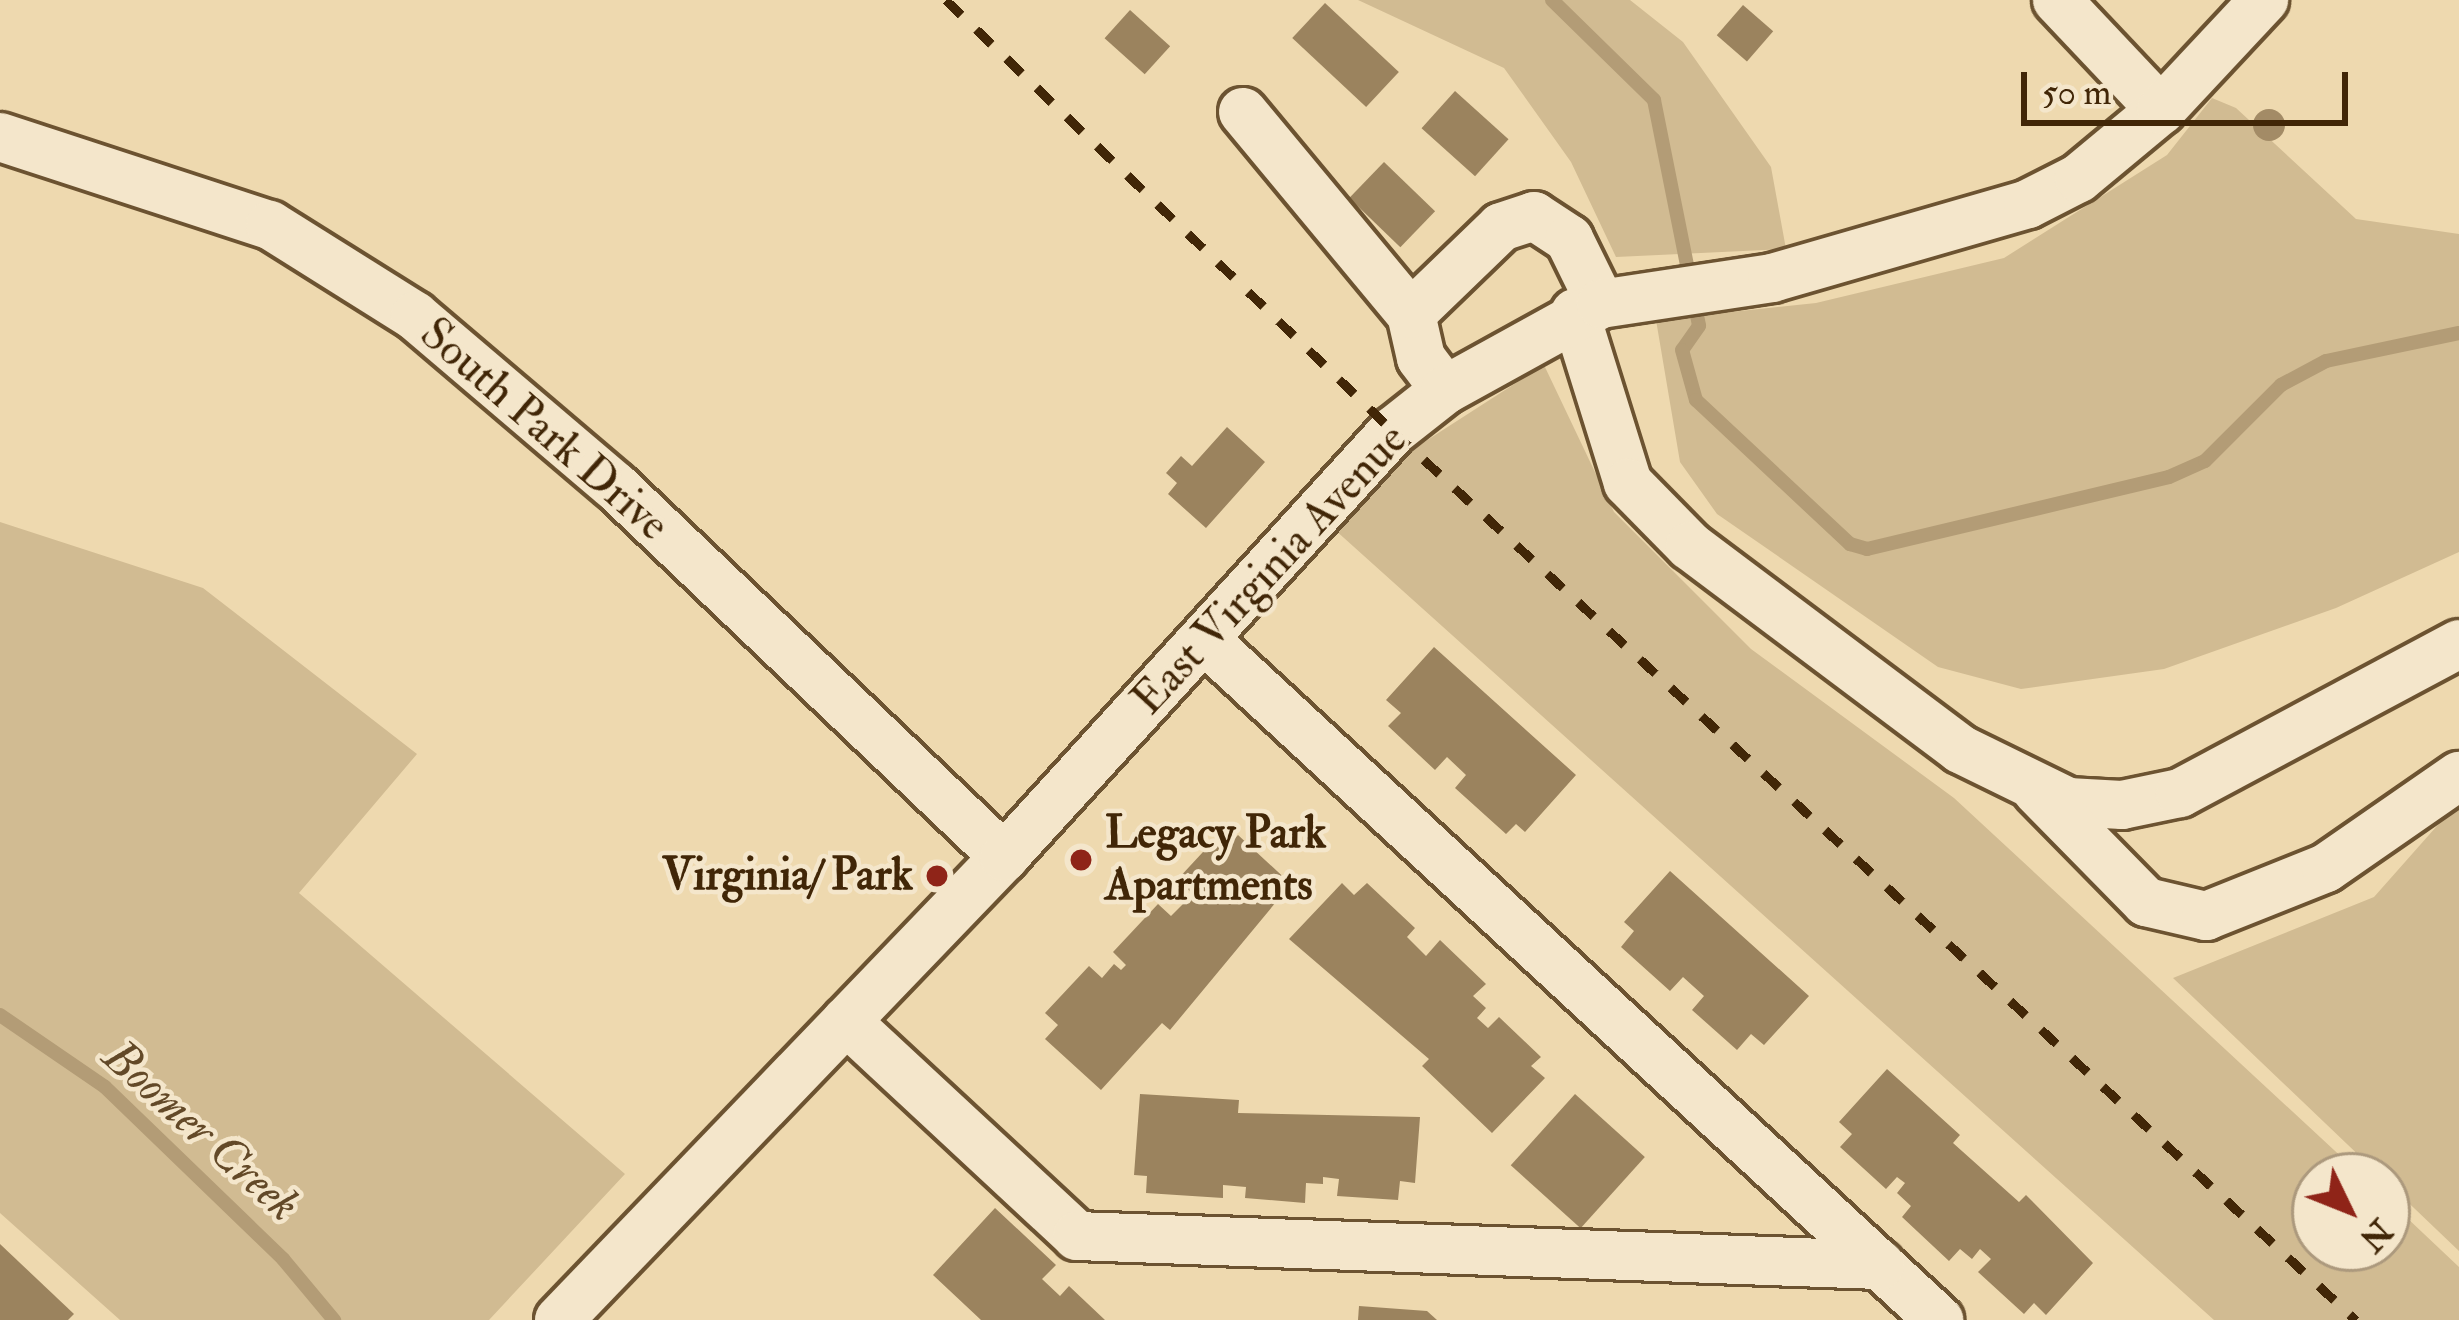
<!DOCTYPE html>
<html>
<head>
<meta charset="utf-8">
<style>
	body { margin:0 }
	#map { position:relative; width:2459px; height:1320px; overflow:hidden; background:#eed9af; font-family:"IM FELL Double Pica",serif }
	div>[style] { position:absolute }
	.green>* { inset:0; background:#d1bb92 }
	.stream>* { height:14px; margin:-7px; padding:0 7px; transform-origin:7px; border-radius:7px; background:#b39c76 }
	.building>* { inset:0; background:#9b835e; transform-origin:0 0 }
	.roads { filter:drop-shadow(3px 0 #6c5331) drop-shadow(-3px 0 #6c5331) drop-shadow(0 3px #6c5331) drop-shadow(0 -3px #6c5331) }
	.minor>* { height:48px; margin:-24px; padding:0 24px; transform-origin:24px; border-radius:24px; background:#f4e6cb }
	.rail>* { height:9px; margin-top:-4.5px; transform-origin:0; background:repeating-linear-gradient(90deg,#412607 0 21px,transparent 0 42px) }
	.trees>* { width:32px; height:32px; margin:-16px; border-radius:50%; background:#a38b66 }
	.dots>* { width:33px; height:33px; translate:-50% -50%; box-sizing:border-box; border:6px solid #f4e6cb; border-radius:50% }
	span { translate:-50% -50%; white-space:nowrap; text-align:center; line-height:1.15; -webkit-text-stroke:9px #f4e6cb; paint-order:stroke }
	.street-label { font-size:45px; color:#412607 }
	.poi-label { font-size:45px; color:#412607; font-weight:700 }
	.left { translate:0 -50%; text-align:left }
	.right { translate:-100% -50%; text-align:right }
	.water-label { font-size:48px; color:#634928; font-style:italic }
	.north { position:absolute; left:2291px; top:1152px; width:120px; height:120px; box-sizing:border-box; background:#f4e6cb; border:3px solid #ac997d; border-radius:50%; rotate:133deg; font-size:33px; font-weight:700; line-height:48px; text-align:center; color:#412607 }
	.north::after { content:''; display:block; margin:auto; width:42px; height:54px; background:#8f2418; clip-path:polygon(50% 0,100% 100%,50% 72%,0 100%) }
	.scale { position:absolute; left:2021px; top:72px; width:327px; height:54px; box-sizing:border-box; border:6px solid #412607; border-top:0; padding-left:15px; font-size:36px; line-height:42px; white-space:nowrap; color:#412607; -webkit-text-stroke:9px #f4e6cb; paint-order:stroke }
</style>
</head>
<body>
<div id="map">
	<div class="green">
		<i style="clip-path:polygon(1358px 0,1630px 0,1683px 42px,1771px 167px,1786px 249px,1616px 257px,1571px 162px,1504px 68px)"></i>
		<i style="clip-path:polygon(2212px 98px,2236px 108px,2356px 219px,2459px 234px,2459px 552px,2336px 608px,2164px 669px,2021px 689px,1938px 667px,1717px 514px,1680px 462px,1656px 320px,1816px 303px,2004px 258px,2167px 155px)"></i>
		<i style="clip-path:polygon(1544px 365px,1614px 512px,1751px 649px,1954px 798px,2362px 1176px,2315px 1176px,2315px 1248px,2387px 1248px,2387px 1199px,2459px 1267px,2459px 1320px,2214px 1320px,1334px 529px,1401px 457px)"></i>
		<i style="clip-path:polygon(0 522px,203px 588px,417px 754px,299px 893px,625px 1174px,489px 1320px,120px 1320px,0 1213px)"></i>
		<i style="clip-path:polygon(2459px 801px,2459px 1251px,2173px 978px,2374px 897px)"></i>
	</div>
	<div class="stream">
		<i style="left:1552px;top:0;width:143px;rotate:44.4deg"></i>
		<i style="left:1654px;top:100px;width:230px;rotate:78.7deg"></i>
		<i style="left:1699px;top:326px;width:29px;rotate:125deg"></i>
		<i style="left:1682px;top:350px;width:52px;rotate:74.4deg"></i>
		<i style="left:1696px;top:400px;width:211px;rotate:43.1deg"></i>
		<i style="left:1850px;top:544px;width:18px;rotate:16deg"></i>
		<i style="left:1867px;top:549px;width:310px;rotate:-13.4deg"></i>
		<i style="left:2169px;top:477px;width:39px;rotate:-24deg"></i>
		<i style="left:2205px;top:461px;width:107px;rotate:-45deg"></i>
		<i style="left:2281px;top:385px;width:51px;rotate:-28.1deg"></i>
		<i style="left:2326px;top:361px;width:136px;rotate:-11.9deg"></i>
		<i style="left:0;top:1015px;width:127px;rotate:34.4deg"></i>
		<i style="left:105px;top:1087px;width:248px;rotate:44deg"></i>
		<i style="left:283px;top:1259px;width:80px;rotate:50.1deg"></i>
	</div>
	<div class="building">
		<i style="left:1325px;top:3px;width:101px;height:48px;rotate:43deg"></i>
		<i style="left:1743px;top:5px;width:40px;height:40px;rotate:41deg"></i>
		<i style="left:1130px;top:10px;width:54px;height:38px;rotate:42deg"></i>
		<i style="left:1455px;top:91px;width:72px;height:50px;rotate:42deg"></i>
		<i style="left:1384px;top:162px;width:71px;height:50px;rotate:44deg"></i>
		<i style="clip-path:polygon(1227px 427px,1265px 462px,1206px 528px,1168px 494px,1177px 483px,1166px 473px,1181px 456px,1192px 466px)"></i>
		<i style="clip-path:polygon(1434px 647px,1576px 775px,1525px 832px,1516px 824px,1506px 834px,1455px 788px,1466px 775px,1447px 757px,1435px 770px,1388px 726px,1401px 713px,1386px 700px)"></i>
		<i style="clip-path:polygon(1238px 835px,1291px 884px,1170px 1030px,1162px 1023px,1101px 1090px,1045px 1039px,1058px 1025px,1045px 1013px,1089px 966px,1102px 978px,1114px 964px,1121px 970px,1126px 965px,1113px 952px,1158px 904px,1171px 916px,1193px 894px,1177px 880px,1215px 839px,1226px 848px)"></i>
		<i style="clip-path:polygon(1670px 871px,1809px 996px,1764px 1045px,1751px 1034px,1737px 1050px,1692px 1010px,1704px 996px,1683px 977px,1670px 991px,1621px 947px,1634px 931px,1624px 922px)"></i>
		<i style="clip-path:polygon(1342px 883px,1354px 895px,1367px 883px,1415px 928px,1407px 937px,1426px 956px,1440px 940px,1486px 984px,1473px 996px,1486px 1008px,1477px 1018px,1488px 1028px,1499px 1017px,1541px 1057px,1531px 1066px,1545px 1078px,1492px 1133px,1422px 1066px,1429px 1059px,1289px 939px)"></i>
		<i style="clip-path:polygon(1887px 1069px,1960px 1135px,1953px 1143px,2019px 1202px,2026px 1195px,2093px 1263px,2046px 1315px,2034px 1303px,2024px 1314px,1978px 1272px,1991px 1259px,1980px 1249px,1972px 1259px,1960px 1249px,1949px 1261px,1902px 1217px,1911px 1206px,1897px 1193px,1905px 1183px,1897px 1177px,1886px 1189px,1840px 1147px,1852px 1134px,1839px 1122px)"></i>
		<i style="clip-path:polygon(1140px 1094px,1239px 1100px,1238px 1113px,1420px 1117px,1415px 1183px,1400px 1181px,1398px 1200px,1337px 1196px,1339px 1179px,1323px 1177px,1323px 1184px,1306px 1183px,1305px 1203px,1245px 1198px,1246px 1187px,1223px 1185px,1223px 1198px,1146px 1193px,1147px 1176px,1134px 1175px)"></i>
		<i style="left:1575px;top:1094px;width:94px;height:96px;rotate:42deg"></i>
		<i style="clip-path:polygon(995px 1208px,1056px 1265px,1042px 1279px,1060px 1296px,1069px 1286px,1105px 1320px,981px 1320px,933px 1275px)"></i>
		<i style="clip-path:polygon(0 1244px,74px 1314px,68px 1320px,0 1320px)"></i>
		<i style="clip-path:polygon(1359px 1306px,1427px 1311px,1437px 1320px,1358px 1320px)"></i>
	</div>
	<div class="roads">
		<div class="minor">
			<i style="left:2057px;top:0;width:151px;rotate:46.6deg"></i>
			<i style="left:1243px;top:112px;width:263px;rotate:50.3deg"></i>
			<i style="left:1411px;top:314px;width:45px;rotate:77.2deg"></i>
			<i style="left:1421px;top:358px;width:40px;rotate:53deg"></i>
			<i style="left:0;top:137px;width:284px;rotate:18.1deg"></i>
			<i style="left:270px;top:225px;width:171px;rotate:32.1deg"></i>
			<i style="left:415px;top:316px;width:262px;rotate:40.4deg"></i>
			<i style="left:615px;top:486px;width:538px;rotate:43.64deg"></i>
			<i style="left:1575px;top:313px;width:178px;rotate:72.7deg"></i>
			<i style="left:1628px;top:483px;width:88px;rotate:45.5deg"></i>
			<i style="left:1690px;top:546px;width:338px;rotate:36.9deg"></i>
			<i style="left:1960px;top:749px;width:120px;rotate:26.1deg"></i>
			<i style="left:2068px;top:802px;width:54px;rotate:3.2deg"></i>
			<i style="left:2122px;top:805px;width:59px;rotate:-11.7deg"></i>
			<i style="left:2180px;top:793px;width:316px;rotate:-28.1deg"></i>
			<i style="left:1411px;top:314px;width:125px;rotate:-44deg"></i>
			<i style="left:1501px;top:227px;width:35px;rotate:-18deg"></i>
			<i style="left:1534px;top:216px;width:42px;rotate:33.3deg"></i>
			<i style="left:1569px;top:239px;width:72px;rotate:63.8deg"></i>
			<i style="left:1205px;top:640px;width:1001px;rotate:42.81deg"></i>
			<i style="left:2037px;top:791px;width:156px;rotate:45.5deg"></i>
			<i style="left:2146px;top:902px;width:62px;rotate:13.1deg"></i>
			<i style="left:2206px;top:916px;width:129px;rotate:-21.8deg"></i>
			<i style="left:2326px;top:868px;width:162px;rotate:-34.7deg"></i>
			<i style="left:846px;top:1021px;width:316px;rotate:42.9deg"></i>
			<i style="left:1077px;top:1236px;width:804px;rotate:2.07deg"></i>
			<i style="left:559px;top:1320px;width:642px;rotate:-46.14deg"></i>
			<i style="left:1004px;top:857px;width:577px;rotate:-47.6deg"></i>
			<i style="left:1393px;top:431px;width:66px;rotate:-38.3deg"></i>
			<i style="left:1445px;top:390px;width:178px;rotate:-28.9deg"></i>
			<i style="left:1601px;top:304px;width:173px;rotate:-8.6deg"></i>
			<i style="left:1772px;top:278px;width:266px;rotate:-16.1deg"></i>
			<i style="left:2028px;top:204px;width:57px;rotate:-27deg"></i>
			<i style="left:2079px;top:178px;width:107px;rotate:-39.7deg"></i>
			<i style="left:2161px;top:110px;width:151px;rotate:-46.9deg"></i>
		</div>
	</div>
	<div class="rail">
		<i style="left:946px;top:0;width:621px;rotate:43.96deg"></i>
		<i style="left:1393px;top:431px;width:1311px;rotate:42.71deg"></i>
	</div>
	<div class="trees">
		<i style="left:2269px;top:125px"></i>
	</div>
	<div class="dots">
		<i style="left:1081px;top:860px;background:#8f2418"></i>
		<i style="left:937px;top:876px;background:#8f2418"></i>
	</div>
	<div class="street-label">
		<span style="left:544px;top:430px;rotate:41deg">South Park Drive</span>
		<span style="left:1270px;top:570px;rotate:-47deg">East Virginia Avenue</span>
	</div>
	<div class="poi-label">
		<span class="left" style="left:1105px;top:860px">Legacy Park<br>Apartments</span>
		<span class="right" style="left:913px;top:876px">Virginia/ Park</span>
	</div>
	<div class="water-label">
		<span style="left:201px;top:1131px;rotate:42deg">Boomer Creek</span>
	</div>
	<div class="north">N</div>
	<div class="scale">50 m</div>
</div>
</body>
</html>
